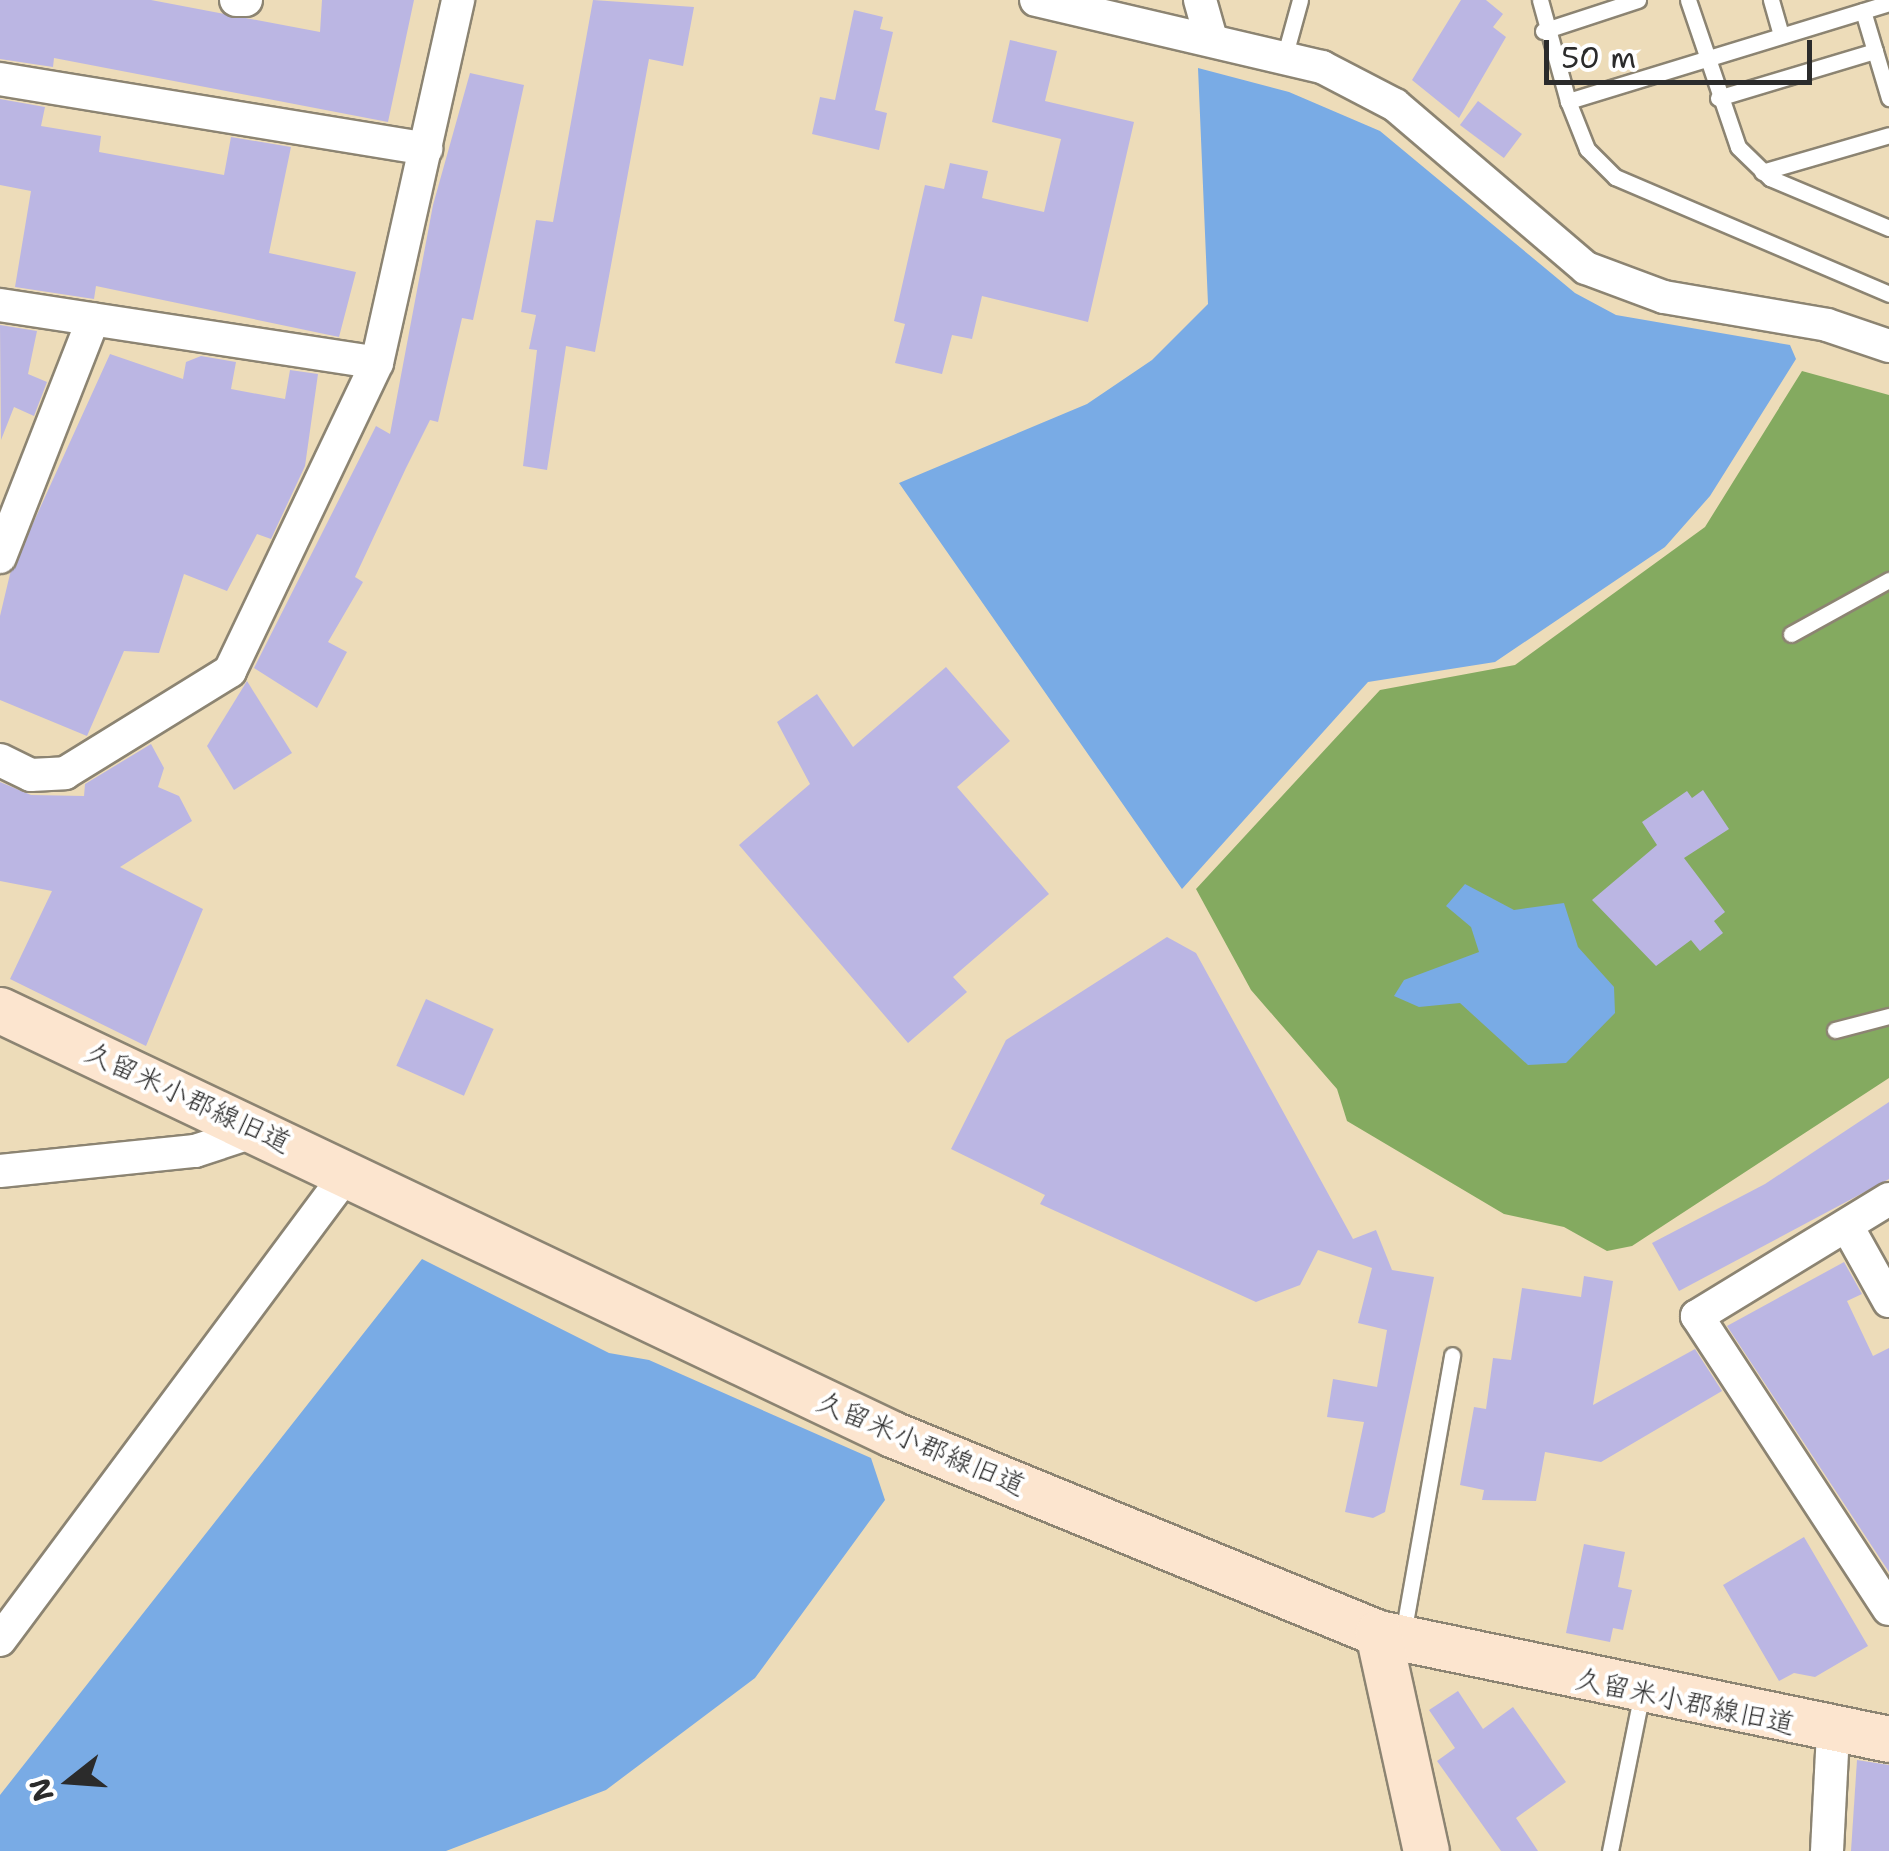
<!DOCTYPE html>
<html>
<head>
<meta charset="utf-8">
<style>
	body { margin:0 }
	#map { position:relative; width:1889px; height:1851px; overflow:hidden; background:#eddcb9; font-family:"Shantell Sans","Klee One",sans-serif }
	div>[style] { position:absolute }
	.forest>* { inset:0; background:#84aa60 }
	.water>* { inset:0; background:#79abe5 }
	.building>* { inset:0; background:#bbb6e3; transform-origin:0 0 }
	.roads { filter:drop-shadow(2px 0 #8c8472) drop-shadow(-2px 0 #8c8472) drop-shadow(0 2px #8c8472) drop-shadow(0 -2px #8c8472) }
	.lane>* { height:15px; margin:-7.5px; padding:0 7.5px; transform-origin:7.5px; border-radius:7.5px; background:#fff }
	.street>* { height:32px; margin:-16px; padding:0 16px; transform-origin:16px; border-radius:16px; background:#fff }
	.secondary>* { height:45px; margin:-22.5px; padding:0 22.5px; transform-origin:22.5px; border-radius:22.5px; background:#fce5cf }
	span { translate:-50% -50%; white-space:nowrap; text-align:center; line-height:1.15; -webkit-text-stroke:8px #fff; paint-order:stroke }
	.street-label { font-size:28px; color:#2b2b2b }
	.north { position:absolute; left:20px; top:1731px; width:100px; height:100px; -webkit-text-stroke:8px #fff; paint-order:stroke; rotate:253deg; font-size:28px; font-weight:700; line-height:40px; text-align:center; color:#2b2b2b }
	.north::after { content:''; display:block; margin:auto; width:35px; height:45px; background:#2b2b2b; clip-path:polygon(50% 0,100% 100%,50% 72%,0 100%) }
	.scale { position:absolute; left:1544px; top:40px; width:268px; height:45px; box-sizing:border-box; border:5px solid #2b2b2b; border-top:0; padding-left:12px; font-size:30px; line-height:35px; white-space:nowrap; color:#2b2b2b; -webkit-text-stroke:8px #fff; paint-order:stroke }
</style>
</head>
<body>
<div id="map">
	<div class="forest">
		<i style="clip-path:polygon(1802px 371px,1889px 395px,1889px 1078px,1632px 1246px,1607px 1251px,1564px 1227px,1504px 1214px,1347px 1121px,1337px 1089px,1251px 990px,1196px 889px,1380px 690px,1515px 665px,1705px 527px)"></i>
	</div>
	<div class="water">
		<i style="clip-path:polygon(1198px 68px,1289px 92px,1380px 131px,1575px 293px,1616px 315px,1790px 345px,1796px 359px,1710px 496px,1665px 547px,1495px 662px,1368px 682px,1182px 889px,899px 483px,1087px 404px,1152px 360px,1208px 304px)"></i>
		<i style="clip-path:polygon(1465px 884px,1514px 910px,1564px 903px,1578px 947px,1614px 987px,1615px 1013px,1566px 1063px,1528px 1065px,1460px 1003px,1419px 1007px,1394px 996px,1404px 980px,1479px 952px,1471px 927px,1446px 906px)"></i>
		<i style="clip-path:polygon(422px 1259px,609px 1353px,649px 1360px,871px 1458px,885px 1500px,755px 1678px,606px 1790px,446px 1851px,0 1851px,0 1795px)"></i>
	</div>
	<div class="building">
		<i style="clip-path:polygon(0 0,151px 0,320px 32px,322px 0,414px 0,388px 122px,54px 58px,53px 67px,0 59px)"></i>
		<i style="clip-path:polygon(593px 0,694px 7px,683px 66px,649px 59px,595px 352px,566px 346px,547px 470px,523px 466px,537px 350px,529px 349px,536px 315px,521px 312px,536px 220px,553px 222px)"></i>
		<i style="clip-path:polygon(1461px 0,1486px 0,1503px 14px,1493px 27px,1506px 37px,1459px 118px,1412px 80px)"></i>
		<i style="clip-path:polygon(854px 10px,883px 17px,880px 29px,893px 32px,875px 110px,887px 113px,879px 150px,812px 134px,820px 97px,835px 100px)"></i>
		<i style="clip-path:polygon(1010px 40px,1057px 51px,1045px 101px,1134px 122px,1088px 322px,982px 296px,972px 339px,952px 335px,942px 374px,895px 363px,905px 324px,894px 321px,925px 185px,944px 189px,950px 163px,988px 171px,982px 198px,1044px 212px,1061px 139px,992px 122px)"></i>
		<i style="clip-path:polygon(470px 73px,524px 85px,473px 320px,462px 318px,438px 422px,430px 420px,406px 468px,355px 577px,363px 582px,328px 642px,347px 652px,317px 708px,254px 668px,376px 426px,390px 434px,433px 205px)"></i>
		<i style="clip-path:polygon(0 99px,45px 107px,41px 126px,101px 136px,99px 152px,224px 175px,231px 137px,291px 147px,269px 253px,356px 272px,339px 337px,96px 286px,94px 299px,15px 287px,31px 191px,0 185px)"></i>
		<i style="left:1478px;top:101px;width:55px;height:30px;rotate:37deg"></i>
		<i style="clip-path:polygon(0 325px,37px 331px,28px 374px,47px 382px,34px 416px,14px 407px,1px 440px)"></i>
		<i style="clip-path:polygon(110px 354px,183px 379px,186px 362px,201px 356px,236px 362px,231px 389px,285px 399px,290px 370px,318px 374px,305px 466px,271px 539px,257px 534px,227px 591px,184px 574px,159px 653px,124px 651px,87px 736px,0 700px,0 616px,10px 574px)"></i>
		<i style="clip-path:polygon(946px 667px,1010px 741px,957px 787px,1049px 894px,953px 977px,967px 992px,908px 1043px,739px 845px,810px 784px,777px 722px,817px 694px,853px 747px)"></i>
		<i style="clip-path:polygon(247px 681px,292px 753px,234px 790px,207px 746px)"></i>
		<i style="clip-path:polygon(151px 744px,164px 768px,158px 787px,179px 796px,192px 821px,120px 867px,203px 909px,146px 1046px,10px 979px,52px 891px,0 881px,0 782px,31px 795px,84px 796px,85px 784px)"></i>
		<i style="clip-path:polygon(1703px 790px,1729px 829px,1684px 858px,1725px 912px,1714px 921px,1723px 933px,1700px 951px,1691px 940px,1656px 966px,1592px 900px,1657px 845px,1642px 822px,1687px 791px,1692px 798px)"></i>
		<i style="clip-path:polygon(1167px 937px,1196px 953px,1353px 1239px,1376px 1230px,1392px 1270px,1434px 1277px,1385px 1512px,1373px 1518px,1345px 1512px,1364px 1422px,1327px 1417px,1333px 1379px,1377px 1387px,1387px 1330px,1358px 1323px,1372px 1268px,1318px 1250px,1300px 1285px,1256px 1302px,1040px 1204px,1045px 1195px,951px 1149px,1006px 1040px)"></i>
		<i style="left:426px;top:999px;width:74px;height:73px;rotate:24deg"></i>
		<i style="clip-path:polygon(1889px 1102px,1889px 1179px,1679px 1291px,1652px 1243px,1765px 1184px)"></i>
		<i style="clip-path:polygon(1844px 1262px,1862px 1294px,1847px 1301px,1873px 1356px,1889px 1348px,1889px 1572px,1727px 1326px)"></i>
		<i style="clip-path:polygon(1584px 1276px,1613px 1281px,1593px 1405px,1695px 1349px,1722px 1391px,1601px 1462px,1545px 1452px,1536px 1501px,1482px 1500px,1484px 1490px,1460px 1485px,1474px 1407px,1486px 1409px,1493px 1358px,1511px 1360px,1522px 1288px,1581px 1297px)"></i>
		<i style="clip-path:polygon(1804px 1537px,1868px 1646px,1815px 1677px,1794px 1673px,1779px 1681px,1723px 1585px)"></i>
		<i style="clip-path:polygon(1584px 1544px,1625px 1552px,1618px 1587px,1632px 1590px,1623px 1630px,1613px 1628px,1610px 1642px,1566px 1633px)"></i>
		<i style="clip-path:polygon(1458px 1691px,1483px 1729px,1513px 1707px,1566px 1782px,1516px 1818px,1538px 1851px,1501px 1851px,1437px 1761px,1455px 1748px,1429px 1710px)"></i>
		<i style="clip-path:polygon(1857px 1760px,1889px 1765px,1889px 1851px,1851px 1851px)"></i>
	</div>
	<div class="roads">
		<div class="lane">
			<i style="left:1540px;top:0;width:105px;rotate:74.5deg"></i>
			<i style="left:1688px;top:0;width:155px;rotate:71.2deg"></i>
			<i style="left:1738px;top:147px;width:45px;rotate:44.1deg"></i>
			<i style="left:1770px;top:178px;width:129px;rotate:22.8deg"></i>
			<i style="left:1771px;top:0;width:35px;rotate:74deg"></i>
			<i style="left:1889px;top:3px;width:336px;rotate:163deg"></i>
			<i style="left:1568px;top:101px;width:52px;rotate:68.4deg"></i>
			<i style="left:1587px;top:149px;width:40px;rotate:45deg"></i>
			<i style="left:1615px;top:177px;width:298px;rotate:23.1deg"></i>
			<i style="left:1863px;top:11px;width:91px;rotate:73.4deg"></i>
			<i style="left:1543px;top:31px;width:100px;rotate:-18.1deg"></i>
			<i style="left:1284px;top:58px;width:60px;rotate:-74.6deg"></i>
			<i style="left:1718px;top:98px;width:164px;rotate:-16.7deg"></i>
			<i style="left:1762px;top:172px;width:132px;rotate:-16.2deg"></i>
			<i style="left:1791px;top:634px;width:112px;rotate:-28.9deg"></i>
			<i style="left:1835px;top:1030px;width:56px;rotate:-14.5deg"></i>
			<i style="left:1403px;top:1634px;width:283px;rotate:-80deg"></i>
			<i style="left:1610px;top:1851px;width:161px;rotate:-78.6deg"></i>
		</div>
		<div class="street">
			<i style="left:236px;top:0;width:10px"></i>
			<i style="left:1036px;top:0;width:294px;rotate:13.2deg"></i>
			<i style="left:1322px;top:67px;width:82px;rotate:27.5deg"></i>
			<i style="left:1395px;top:105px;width:251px;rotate:40.5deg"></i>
			<i style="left:1586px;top:268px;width:83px;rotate:20.4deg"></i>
			<i style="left:1664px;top:297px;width:165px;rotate:9.7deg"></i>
			<i style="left:1827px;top:325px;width:65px;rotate:18.7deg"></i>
			<i style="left:1200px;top:0;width:41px;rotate:74.2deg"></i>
			<i style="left:0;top:79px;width:432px;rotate:9.3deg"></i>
			<i style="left:0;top:305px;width:381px;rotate:8.7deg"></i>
			<i style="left:377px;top:363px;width:372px;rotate:-77.4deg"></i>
			<i style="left:0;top:557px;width:255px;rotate:-68.6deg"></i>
			<i style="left:0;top:760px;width:34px;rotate:26deg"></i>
			<i style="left:31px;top:775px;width:34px;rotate:-3deg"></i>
			<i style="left:65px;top:773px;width:194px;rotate:-31.7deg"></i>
			<i style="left:230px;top:671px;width:341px;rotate:-64.5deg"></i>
			<i style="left:0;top:1171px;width:196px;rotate:-5.9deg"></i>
			<i style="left:195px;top:1151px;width:71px;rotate:-18.2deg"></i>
			<i style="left:1889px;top:1199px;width:225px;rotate:148.6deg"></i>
			<i style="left:1697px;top:1316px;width:350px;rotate:56.8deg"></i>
			<i style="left:1847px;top:1226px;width:86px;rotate:60.8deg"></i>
			<i style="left:0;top:1640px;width:580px;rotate:-53.35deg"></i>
			<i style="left:1827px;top:1851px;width:118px;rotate:-87.1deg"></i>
		</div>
		<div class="secondary">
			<i style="left:0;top:1010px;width:988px;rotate:25.42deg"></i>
			<i style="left:892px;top:1434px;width:525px;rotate:22.27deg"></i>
			<i style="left:1378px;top:1633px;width:522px;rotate:11.72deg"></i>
			<i style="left:1378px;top:1633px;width:223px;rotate:77.6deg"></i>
		</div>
	</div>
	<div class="street-label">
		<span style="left:188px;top:1097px;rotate:25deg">久留米小郡線旧道</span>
		<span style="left:921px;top:1443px;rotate:23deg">久留米小郡線旧道</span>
		<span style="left:1685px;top:1701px;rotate:12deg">久留米小郡線旧道</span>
	</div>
	<div class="north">N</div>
	<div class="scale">50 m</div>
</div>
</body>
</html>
